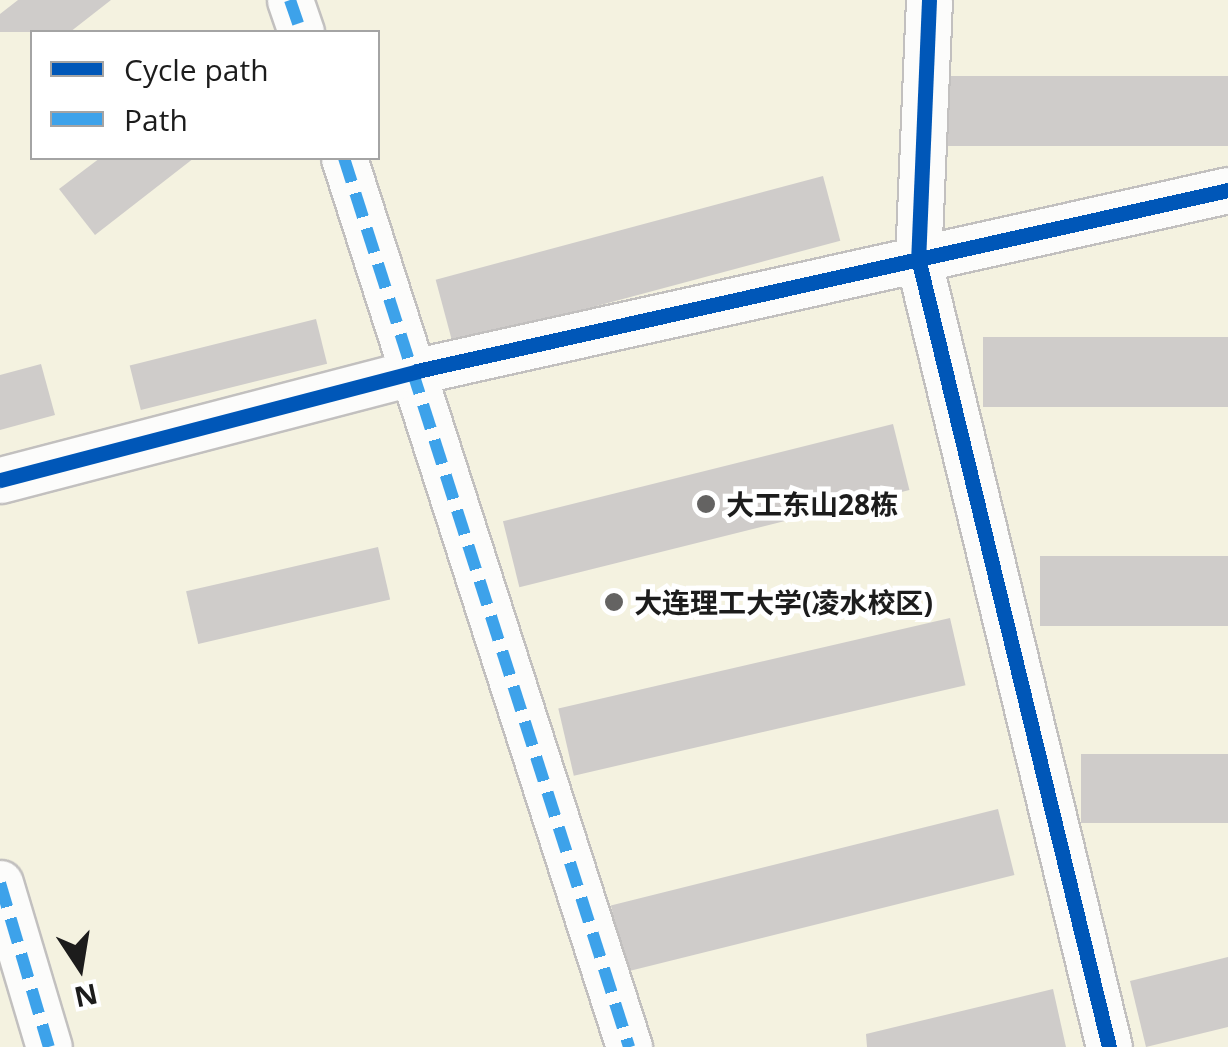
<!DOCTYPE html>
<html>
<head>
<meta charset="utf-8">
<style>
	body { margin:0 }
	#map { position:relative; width:1228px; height:1047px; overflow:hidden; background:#ebe8e5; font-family:"Open Sans","Noto Sans SC",sans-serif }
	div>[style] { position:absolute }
	.education>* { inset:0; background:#f4f2e0 }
	.building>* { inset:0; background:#cfccca; transform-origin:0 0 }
	.roads { filter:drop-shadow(2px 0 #c2c0bf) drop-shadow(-2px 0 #c2c0bf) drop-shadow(0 2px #c2c0bf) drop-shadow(0 -2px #c2c0bf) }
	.minor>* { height:45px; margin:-22.5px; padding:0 22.5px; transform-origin:22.5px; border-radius:22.5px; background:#fcfcfb }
	.quiet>* { height:12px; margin-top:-6px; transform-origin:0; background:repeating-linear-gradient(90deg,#3da2ea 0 25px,transparent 0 37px) }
	.cycleway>* { height:15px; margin:-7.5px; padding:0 7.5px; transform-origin:7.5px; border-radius:7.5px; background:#0057b8 }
	.dots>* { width:28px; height:28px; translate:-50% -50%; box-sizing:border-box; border:5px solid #fff; border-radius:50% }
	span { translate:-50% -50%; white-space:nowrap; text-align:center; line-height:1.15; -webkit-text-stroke:10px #fff; paint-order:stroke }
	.poi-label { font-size:28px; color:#1c1c1c; font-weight:700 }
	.left { translate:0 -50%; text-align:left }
	.legend { position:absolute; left:30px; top:30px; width:350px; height:130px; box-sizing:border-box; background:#fff; border:2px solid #a4a4a4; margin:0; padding:12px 18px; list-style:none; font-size:30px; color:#1c1c1c }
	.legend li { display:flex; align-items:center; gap:20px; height:50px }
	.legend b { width:50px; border:2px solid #a4a4a4 }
	.north { position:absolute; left:30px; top:917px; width:100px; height:100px; -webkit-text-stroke:8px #fff; paint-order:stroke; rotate:168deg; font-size:28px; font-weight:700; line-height:40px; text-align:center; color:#1c1c1c }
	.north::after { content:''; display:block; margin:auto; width:35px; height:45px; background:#1c1c1c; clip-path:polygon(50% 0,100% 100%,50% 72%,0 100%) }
</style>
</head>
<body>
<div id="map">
	<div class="education">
		<i style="clip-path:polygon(evenodd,0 0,1228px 0,1228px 1047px,0 1047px,0 0,32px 32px,378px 32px,378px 158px,32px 158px,32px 32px)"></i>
	</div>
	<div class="building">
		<i style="clip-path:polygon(18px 0,111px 0,70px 32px,0 32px,0 14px)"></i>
		<i style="left:1228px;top:76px;width:70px;height:287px;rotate:90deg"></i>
		<i style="clip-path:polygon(100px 158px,194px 158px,95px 235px,59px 189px)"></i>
		<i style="left:823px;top:176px;width:67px;height:401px;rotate:75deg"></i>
		<i style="left:316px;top:319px;width:46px;height:192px;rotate:76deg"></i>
		<i style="left:1228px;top:337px;width:70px;height:245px;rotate:90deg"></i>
		<i style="clip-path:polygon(41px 364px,55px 415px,0 430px,0 375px)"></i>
		<i style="left:893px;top:424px;width:68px;height:402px;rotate:76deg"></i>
		<i style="left:378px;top:547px;width:54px;height:197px;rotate:77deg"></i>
		<i style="left:1228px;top:556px;width:70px;height:188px;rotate:90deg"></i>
		<i style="left:950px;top:618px;width:69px;height:402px;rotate:77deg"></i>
		<i style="left:1228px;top:754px;width:69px;height:147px;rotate:90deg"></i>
		<i style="left:998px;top:809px;width:68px;height:399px;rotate:76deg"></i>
		<i style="clip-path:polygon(1228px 957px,1228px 1027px,1146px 1047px,1130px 981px)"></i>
		<i style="clip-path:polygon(1053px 989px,1066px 1047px,867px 1047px,866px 1034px)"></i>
	</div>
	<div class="roads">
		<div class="minor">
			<i style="left:290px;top:0;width:34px;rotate:71deg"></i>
			<i style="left:929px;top:0;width:258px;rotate:92.4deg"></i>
			<i style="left:918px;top:258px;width:812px;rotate:76.39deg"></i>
			<i style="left:344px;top:158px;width:934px;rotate:72.22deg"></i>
			<i style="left:0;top:480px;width:431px;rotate:-14.6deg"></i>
			<i style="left:417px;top:371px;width:831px;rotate:-12.58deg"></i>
			<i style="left:0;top:883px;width:171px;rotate:73.4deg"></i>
		</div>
	</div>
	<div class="quiet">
		<i style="left:290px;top:0;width:34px;rotate:71deg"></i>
		<i style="left:344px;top:158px;width:934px;rotate:72.22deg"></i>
		<i style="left:0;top:883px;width:171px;rotate:73.4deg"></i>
	</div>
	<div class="cycleway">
		<i style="left:929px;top:0;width:258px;rotate:92.4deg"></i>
		<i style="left:918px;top:258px;width:812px;rotate:76.39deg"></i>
		<i style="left:0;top:480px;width:431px;rotate:-14.6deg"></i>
		<i style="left:417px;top:371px;width:831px;rotate:-12.58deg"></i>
	</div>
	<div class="dots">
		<i style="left:706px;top:504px;background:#646362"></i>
		<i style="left:614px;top:602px;background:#646362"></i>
	</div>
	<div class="poi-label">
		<span class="left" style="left:726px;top:504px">大工东山28栋</span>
		<span class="left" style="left:634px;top:602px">大连理工大学(凌水校区)</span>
	</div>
	<ul class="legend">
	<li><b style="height:12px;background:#0057b8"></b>Cycle path</li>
	<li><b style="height:12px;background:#3da2ea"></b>Path</li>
	</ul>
	<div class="north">N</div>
</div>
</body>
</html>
